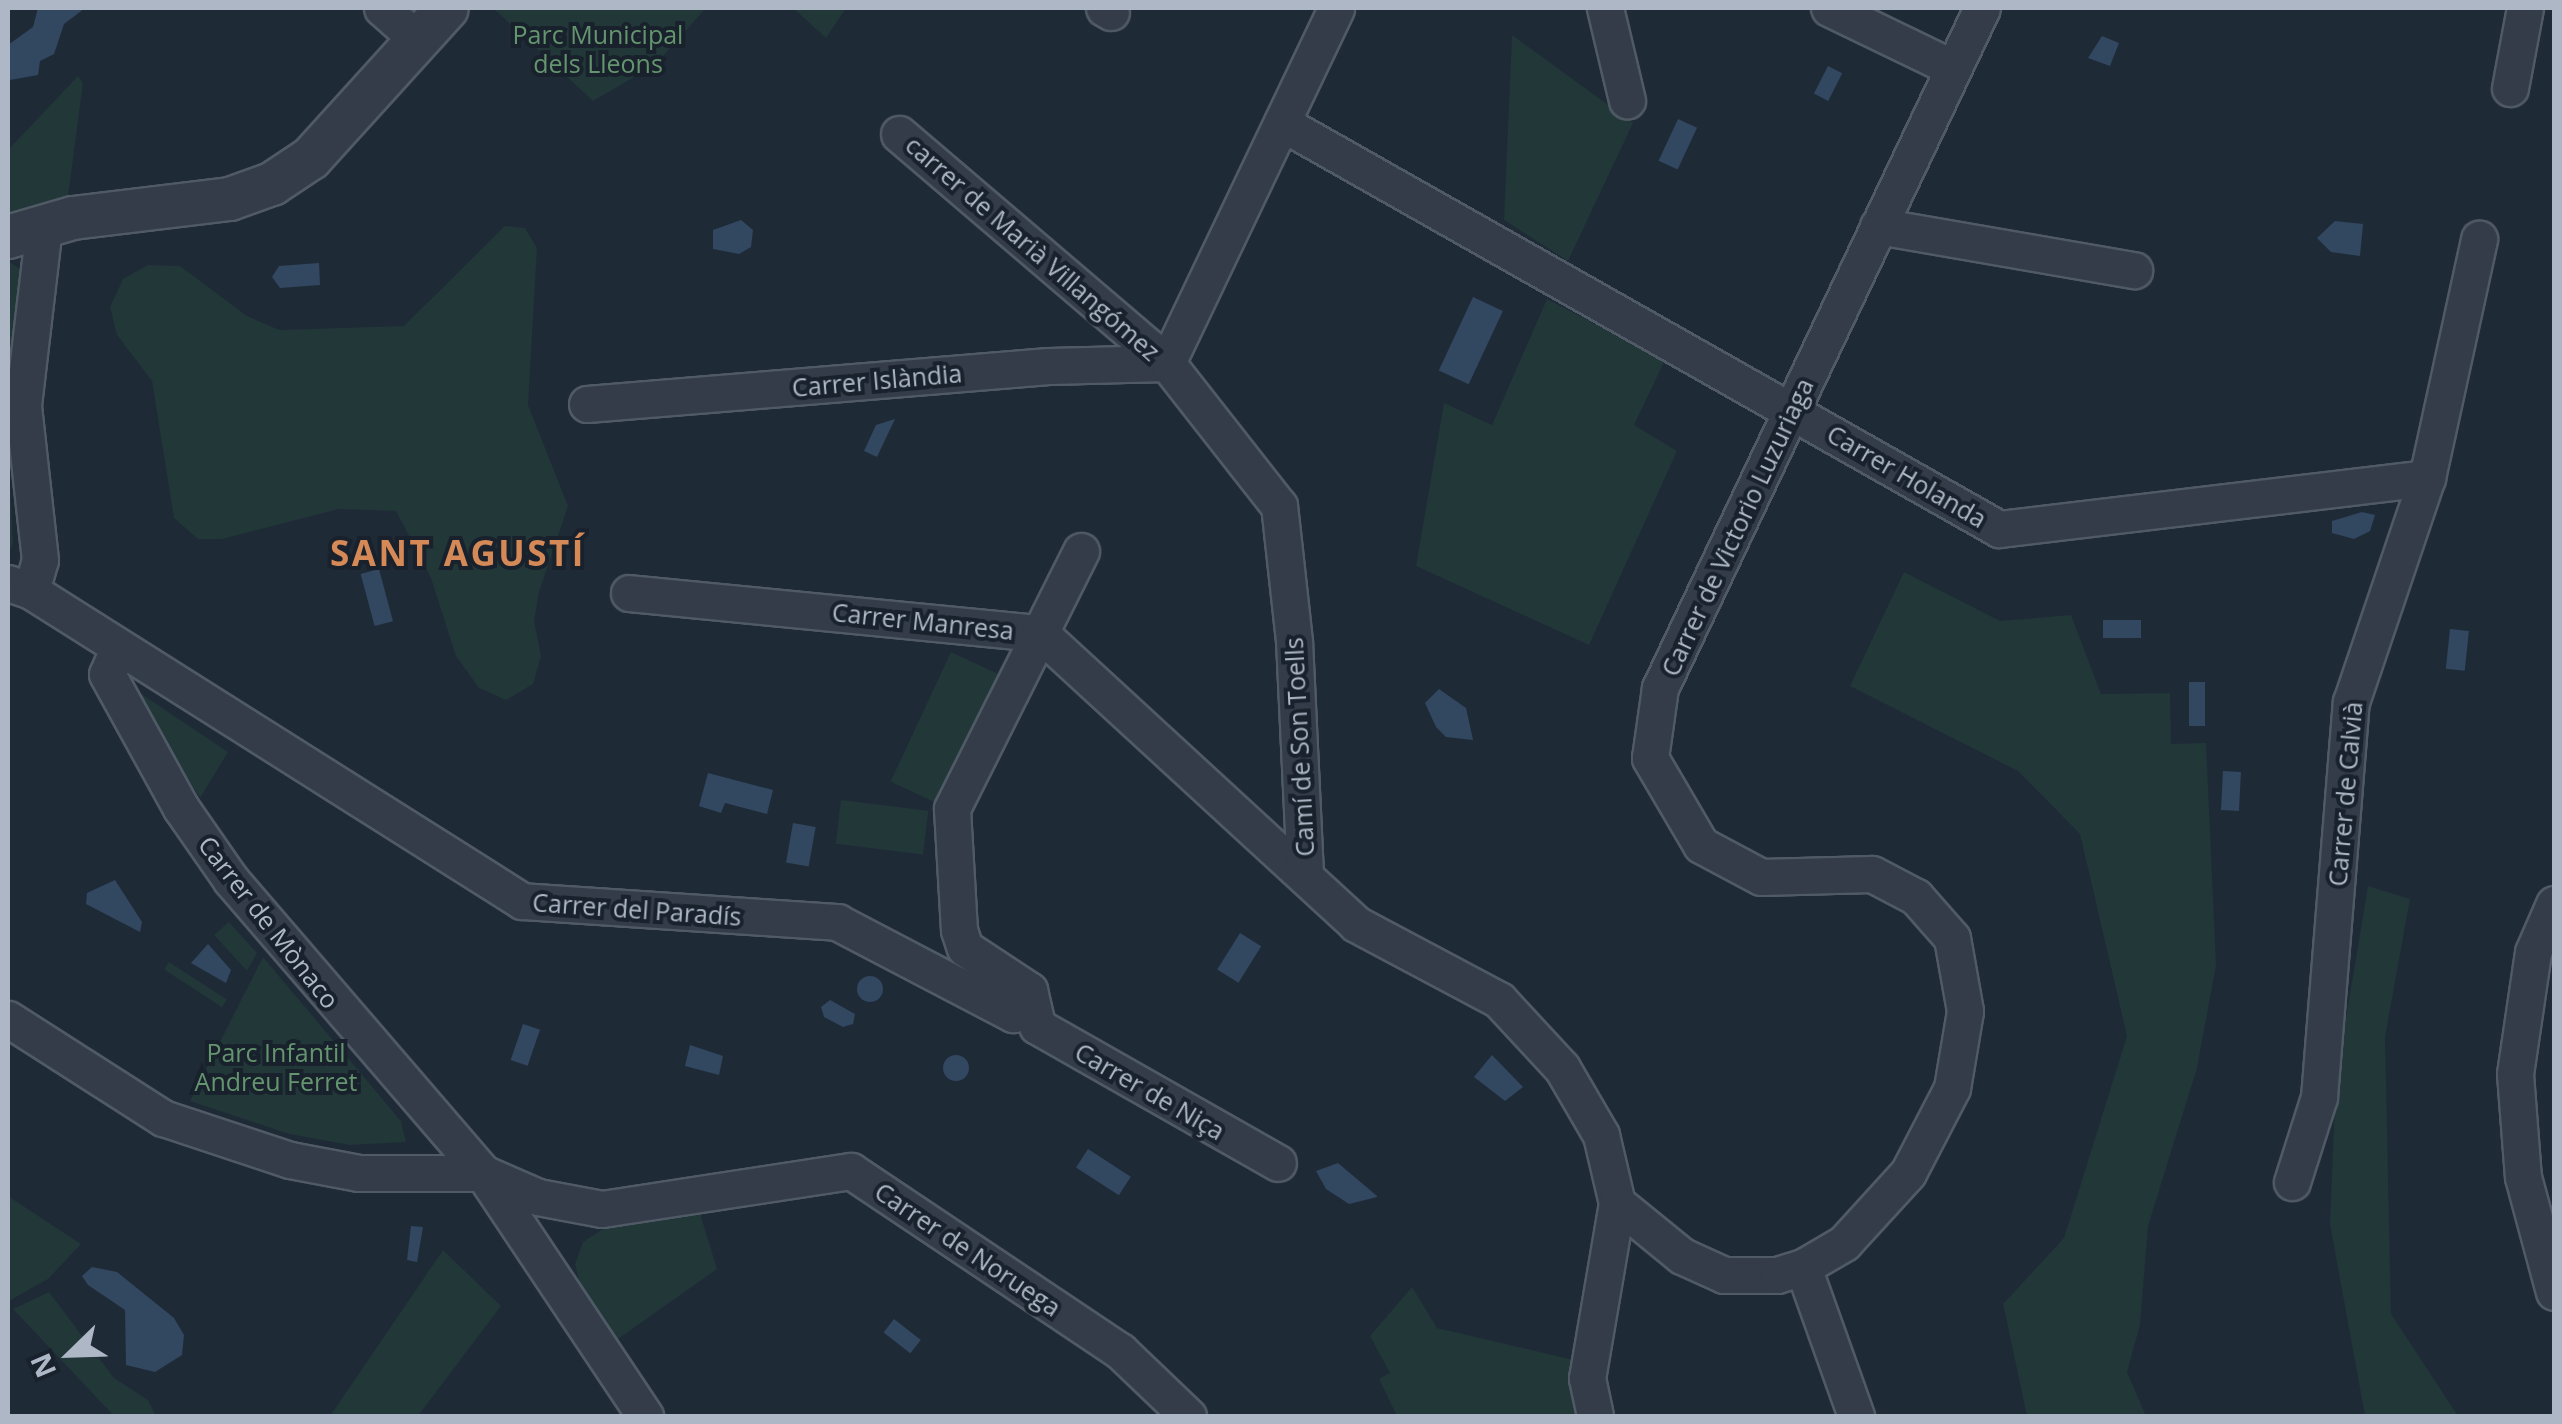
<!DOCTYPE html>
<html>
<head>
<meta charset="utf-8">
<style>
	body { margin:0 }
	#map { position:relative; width:2562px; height:1424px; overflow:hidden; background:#1f2a37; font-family:"Open Sans",sans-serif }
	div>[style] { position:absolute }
	.green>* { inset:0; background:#213738; transform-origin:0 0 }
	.water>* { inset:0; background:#324760; transform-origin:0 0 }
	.round { border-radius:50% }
	.roads { filter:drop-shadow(2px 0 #505a66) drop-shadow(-2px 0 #505a66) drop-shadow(0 2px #505a66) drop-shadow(0 -2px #505a66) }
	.minor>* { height:35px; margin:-17.5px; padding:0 17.5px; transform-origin:17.5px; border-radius:17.5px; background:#333c48 }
	.tertiary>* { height:42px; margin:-21px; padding:0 21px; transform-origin:21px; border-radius:21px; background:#333c48 }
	span { translate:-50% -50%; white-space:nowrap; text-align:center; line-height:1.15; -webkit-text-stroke:8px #18212c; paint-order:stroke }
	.park-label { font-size:25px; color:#64956e }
	.street-label { font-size:25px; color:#adb7c5 }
	.district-label { font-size:35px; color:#d58957; font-weight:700; letter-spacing:2.5px }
	.frame { position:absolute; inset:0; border:10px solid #adb7c5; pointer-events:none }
	.north { position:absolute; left:20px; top:1304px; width:100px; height:100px; -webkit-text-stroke:8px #18212c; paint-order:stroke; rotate:247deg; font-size:28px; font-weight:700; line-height:40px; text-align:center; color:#adb7c5 }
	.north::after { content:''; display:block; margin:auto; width:35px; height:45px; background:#adb7c5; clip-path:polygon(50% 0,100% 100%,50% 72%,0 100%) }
</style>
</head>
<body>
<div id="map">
	<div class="green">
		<i style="clip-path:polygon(493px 8px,706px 8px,655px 65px,593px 101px)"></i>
		<i style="clip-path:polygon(793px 8px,846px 8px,826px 38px)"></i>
		<i style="clip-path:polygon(1512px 35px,1633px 123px,1568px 261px,1504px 220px)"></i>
		<i style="clip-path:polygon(78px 76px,83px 83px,68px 197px,8px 215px,8px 150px)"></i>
		<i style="clip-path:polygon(505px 226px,525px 228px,537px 248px,528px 405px,568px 506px,539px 592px,534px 621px,541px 656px,533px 684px,506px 700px,479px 688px,456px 656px,431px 578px,396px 511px,339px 509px,222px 539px,198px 539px,174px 518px,152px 381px,117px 335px,110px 307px,123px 279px,148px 265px,180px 266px,247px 316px,279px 330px,404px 326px)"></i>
		<i style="clip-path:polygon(8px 261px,20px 269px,8px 383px)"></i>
		<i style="clip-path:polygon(1547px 299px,1665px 360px,1634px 425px,1677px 451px,1589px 645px,1416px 566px,1444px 403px,1492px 425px)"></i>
		<i style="clip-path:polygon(8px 442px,13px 543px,8px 555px)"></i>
		<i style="clip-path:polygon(1904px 572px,2000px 621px,2071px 615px,2101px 694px,2170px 693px,2171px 744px,2206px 743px,2216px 965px,2197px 1068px,2148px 1226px,2140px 1325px,2127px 1372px,2146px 1416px,2027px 1416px,2003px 1304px,2064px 1238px,2127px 1036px,2080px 834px,2018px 771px,1850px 686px)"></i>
		<i style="left:951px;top:652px;width:54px;height:143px;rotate:25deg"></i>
		<i style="clip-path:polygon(137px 691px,228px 752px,200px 798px,171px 750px)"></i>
		<i style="left:841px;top:800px;width:88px;height:44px;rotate:7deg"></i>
		<i style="clip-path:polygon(2368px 886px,2410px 899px,2385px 1037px,2391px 1314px,2458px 1416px,2365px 1416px,2330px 1224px,2336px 1078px)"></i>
		<i style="clip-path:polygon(229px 922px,257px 953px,247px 971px,214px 935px)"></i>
		<i style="clip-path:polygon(263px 957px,401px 1121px,406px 1142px,350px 1145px,289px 1134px,190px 1101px)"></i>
		<i style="left:169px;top:962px;width:69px;height:9px;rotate:33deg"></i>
		<i style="clip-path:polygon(8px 1196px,81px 1244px,48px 1279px,9px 1301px)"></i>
		<i style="clip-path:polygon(699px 1210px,717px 1269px,618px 1339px,580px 1284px,575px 1264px,583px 1242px,606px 1227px)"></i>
		<i style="clip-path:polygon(443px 1250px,501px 1306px,418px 1416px,330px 1416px)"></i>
		<i style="clip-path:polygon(1412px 1287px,1437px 1328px,1578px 1361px,1580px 1416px,1397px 1416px,1379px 1379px,1390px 1373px,1370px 1336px)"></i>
		<i style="clip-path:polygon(49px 1292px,114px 1378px,148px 1400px,156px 1416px,114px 1416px,13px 1309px)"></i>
	</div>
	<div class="water">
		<i style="clip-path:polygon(38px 8px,85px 8px,64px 24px,54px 54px,40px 61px,38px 75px,10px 80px,8px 98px,8px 45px,33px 27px)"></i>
		<i style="clip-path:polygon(2102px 36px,2119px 43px,2110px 66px,2088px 58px)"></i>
		<i style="left:1828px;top:66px;width:16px;height:31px;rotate:27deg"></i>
		<i style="left:1678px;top:119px;width:21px;height:46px;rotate:25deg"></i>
		<i style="clip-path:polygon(741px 220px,753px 230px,751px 247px,739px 254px,713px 249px,713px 230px)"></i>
		<i style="clip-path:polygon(2335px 221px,2363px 224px,2360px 256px,2331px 252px,2317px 238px)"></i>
		<i style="clip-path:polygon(319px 263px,320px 285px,280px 288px,272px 277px,279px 266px)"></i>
		<i style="left:1473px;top:297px;width:33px;height:81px;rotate:25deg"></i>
		<i style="clip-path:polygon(895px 419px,877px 457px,864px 451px,876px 425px)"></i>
		<i style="clip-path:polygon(2362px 512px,2375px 515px,2370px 531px,2354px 539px,2332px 533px,2332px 521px)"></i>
		<i style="left:379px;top:569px;width:54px;height:19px;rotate:75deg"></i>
		<i style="left:2141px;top:620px;width:18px;height:38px;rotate:90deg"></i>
		<i style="left:2450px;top:629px;width:19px;height:40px;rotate:6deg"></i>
		<i style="left:2189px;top:682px;width:16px;height:44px"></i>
		<i style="clip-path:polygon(1439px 689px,1466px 708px,1473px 740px,1446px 737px,1436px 727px,1425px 703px)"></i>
		<i style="left:2223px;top:771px;width:18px;height:39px;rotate:3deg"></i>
		<i style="clip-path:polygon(708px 773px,773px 790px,767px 814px,725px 803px,721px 813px,699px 806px)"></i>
		<i style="left:793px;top:823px;width:23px;height:40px;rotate:10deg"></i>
		<i style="clip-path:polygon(115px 880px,142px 922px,140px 932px,86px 904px,87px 893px)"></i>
		<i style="left:1240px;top:933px;width:25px;height:43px;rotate:32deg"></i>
		<i style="clip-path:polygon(208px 944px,231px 970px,226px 983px,191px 963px)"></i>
		<i class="round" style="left:857px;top:976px;width:26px;height:26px"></i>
		<i style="clip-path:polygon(830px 1000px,855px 1014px,853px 1024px,843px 1027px,824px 1017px,821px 1007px)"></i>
		<i style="left:523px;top:1024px;width:18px;height:38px;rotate:19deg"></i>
		<i style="clip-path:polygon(690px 1045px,723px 1056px,719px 1075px,685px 1066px)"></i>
		<i style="clip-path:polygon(1492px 1055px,1523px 1087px,1505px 1101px,1474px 1077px)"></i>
		<i class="round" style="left:943px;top:1055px;width:26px;height:26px"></i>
		<i style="left:1088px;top:1149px;width:51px;height:22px;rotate:33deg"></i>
		<i style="clip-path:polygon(1338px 1163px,1377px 1196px,1377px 1197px,1349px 1204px,1326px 1189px,1316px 1171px)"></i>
		<i style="clip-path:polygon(411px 1226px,423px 1227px,417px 1262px,407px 1260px)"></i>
		<i style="clip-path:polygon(92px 1267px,117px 1272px,174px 1318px,184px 1335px,182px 1355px,155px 1372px,126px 1365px,125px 1310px,88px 1285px,82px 1276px)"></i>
		<i style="left:894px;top:1319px;width:34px;height:17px;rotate:38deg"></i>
	</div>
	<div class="roads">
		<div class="minor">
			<i style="left:382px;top:8px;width:48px;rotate:41.6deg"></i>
			<i style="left:1104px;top:8px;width:8px;rotate:30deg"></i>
			<i style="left:1605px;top:8px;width:95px;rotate:76.6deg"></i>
			<i style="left:1829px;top:8px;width:138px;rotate:25.8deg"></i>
			<i style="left:2510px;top:88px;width:81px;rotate:-79.4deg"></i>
			<i style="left:1282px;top:123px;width:824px;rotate:29.52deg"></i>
			<i style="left:1999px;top:529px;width:431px;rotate:-6.8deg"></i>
			<i style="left:899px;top:134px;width:353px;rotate:40.5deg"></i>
			<i style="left:1878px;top:226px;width:260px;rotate:9.8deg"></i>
			<i style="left:587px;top:404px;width:463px;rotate:-4.7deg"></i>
			<i style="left:1048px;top:366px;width:119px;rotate:-1.4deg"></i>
			<i style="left:1081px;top:551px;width:288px;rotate:116.6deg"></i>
			<i style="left:952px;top:809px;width:121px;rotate:86.7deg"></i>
			<i style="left:959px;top:930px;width:19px;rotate:72deg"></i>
			<i style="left:965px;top:948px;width:77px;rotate:33.3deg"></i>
			<i style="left:1029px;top:990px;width:37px;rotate:77deg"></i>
			<i style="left:1037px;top:1026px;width:277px;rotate:29.6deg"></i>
			<i style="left:8px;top:583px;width:24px;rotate:19deg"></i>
			<i style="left:31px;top:591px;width:581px;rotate:32.27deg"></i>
			<i style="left:522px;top:901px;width:316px;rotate:3.8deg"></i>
			<i style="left:837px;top:922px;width:199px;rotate:27.6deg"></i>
			<i style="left:1013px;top:1014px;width:20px;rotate:-11deg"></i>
			<i style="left:31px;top:591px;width:32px;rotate:-74deg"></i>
			<i style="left:40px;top:560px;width:156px;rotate:-96.3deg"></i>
			<i style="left:23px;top:405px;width:180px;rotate:-83.3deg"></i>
			<i style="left:629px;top:593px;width:413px;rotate:5.6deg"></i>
			<i style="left:1040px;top:633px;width:430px;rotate:42.6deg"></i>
			<i style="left:1356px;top:924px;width:162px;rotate:28deg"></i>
			<i style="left:1499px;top:1000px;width:93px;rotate:47.2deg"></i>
			<i style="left:1562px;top:1068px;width:78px;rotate:59.8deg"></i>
			<i style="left:1601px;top:1135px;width:70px;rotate:76.8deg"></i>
			<i style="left:1617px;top:1203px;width:178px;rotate:99.7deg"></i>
			<i style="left:1587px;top:1378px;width:39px;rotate:78deg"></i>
			<i style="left:117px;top:651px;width:25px;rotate:113deg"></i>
			<i style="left:107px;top:674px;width:153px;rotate:61.1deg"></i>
			<i style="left:181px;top:808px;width:88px;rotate:55.2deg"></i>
			<i style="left:231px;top:880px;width:386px;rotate:49.3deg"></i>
			<i style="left:483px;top:1173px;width:292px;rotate:56.3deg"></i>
			<i style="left:1305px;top:874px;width:233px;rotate:-92.7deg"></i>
			<i style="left:1294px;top:641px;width:136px;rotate:-96.3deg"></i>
			<i style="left:1279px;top:506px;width:182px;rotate:-128.1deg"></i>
			<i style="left:1167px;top:363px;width:393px;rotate:-64.5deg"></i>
			<i style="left:2554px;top:904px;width:52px;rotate:113.6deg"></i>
			<i style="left:2533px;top:952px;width:123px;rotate:98.4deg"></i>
			<i style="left:2515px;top:1074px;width:103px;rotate:85.6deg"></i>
			<i style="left:2523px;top:1177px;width:119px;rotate:74.9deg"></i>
			<i style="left:8px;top:1019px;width:184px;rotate:32.6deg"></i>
			<i style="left:163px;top:1118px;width:134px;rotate:18.3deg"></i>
			<i style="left:290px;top:1160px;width:70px;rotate:10.7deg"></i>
			<i style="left:359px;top:1173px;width:124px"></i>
			<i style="left:483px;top:1173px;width:60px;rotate:23.6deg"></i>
			<i style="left:538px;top:1197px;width:65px;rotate:10.6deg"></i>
			<i style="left:602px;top:1209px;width:252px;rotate:-8.7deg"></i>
			<i style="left:851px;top:1171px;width:324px;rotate:33.8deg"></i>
			<i style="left:1120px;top:1351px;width:94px;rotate:43.7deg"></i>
			<i style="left:2292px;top:1182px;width:89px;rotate:-72.4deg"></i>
			<i style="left:2319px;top:1097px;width:396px;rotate:-85.4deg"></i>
			<i style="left:2351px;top:702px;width:237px;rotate:-71.3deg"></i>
			<i style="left:2427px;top:478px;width:245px;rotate:-77.7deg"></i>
			<i style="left:1617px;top:1203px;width:84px;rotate:39.2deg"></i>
			<i style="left:1682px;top:1256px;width:46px;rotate:24.3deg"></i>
			<i style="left:1724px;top:1275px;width:53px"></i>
			<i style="left:1777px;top:1275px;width:27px;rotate:-17deg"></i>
			<i style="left:1803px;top:1267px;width:48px;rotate:-30.3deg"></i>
			<i style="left:1844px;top:1243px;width:95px;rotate:-47.6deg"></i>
			<i style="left:1908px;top:1173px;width:96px;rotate:-62.6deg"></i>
			<i style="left:1952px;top:1088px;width:78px;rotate:-80.4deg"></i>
			<i style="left:1965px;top:1011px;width:74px;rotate:-100.1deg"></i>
			<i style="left:1952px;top:938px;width:55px;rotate:-131.3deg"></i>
			<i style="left:1916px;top:897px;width:50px;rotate:-152.4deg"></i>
			<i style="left:1872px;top:874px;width:111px;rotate:178.5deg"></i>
			<i style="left:1761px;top:877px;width:68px;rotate:-151.9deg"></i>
			<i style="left:1701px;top:845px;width:101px;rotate:-120.4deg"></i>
			<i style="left:1650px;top:758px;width:71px;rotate:-81.9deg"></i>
			<i style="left:1660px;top:688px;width:752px;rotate:-64.66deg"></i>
			<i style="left:1803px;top:1267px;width:158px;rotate:70.4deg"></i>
		</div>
		<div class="tertiary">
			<i style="left:8px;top:237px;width:68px;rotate:-16.3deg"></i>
			<i style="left:73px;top:218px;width:158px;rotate:-6.9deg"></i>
			<i style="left:230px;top:199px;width:45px;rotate:-19.7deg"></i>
			<i style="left:272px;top:184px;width:47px;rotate:-33.7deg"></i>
			<i style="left:311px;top:158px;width:202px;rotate:-47.8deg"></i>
		</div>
	</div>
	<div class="park-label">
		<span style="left:598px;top:49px">Parc Municipal<br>dels Lleons</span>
		<span style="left:276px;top:1067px">Parc Infantil<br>Andreu Ferret</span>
	</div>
	<div class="street-label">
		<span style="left:1033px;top:248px;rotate:41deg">carrer de Marià Villangómez</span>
		<span style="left:877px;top:380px;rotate:-5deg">Carrer Islàndia</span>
		<span style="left:1907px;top:476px;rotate:30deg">Carrer Holanda</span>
		<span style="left:1737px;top:527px;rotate:-65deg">Carrer de Victorio Luzuriaga</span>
		<span style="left:923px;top:621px;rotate:6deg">Carrer Manresa</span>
		<span style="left:1299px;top:747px;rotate:-93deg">Camí de Son Toells</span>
		<span style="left:2345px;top:794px;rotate:-85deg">Carrer de Calvià</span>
		<span style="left:637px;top:909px;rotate:4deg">Carrer del Paradís</span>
		<span style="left:269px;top:922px;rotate:52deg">Carrer de Mònaco</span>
		<span style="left:1150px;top:1091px;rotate:30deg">Carrer de Niça</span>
		<span style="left:968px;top:1249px;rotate:34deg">Carrer de Noruega</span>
	</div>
	<div class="district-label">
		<span style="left:458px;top:553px">SANT AGUSTÍ</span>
	</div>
	<div class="frame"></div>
	<div class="north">N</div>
</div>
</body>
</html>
